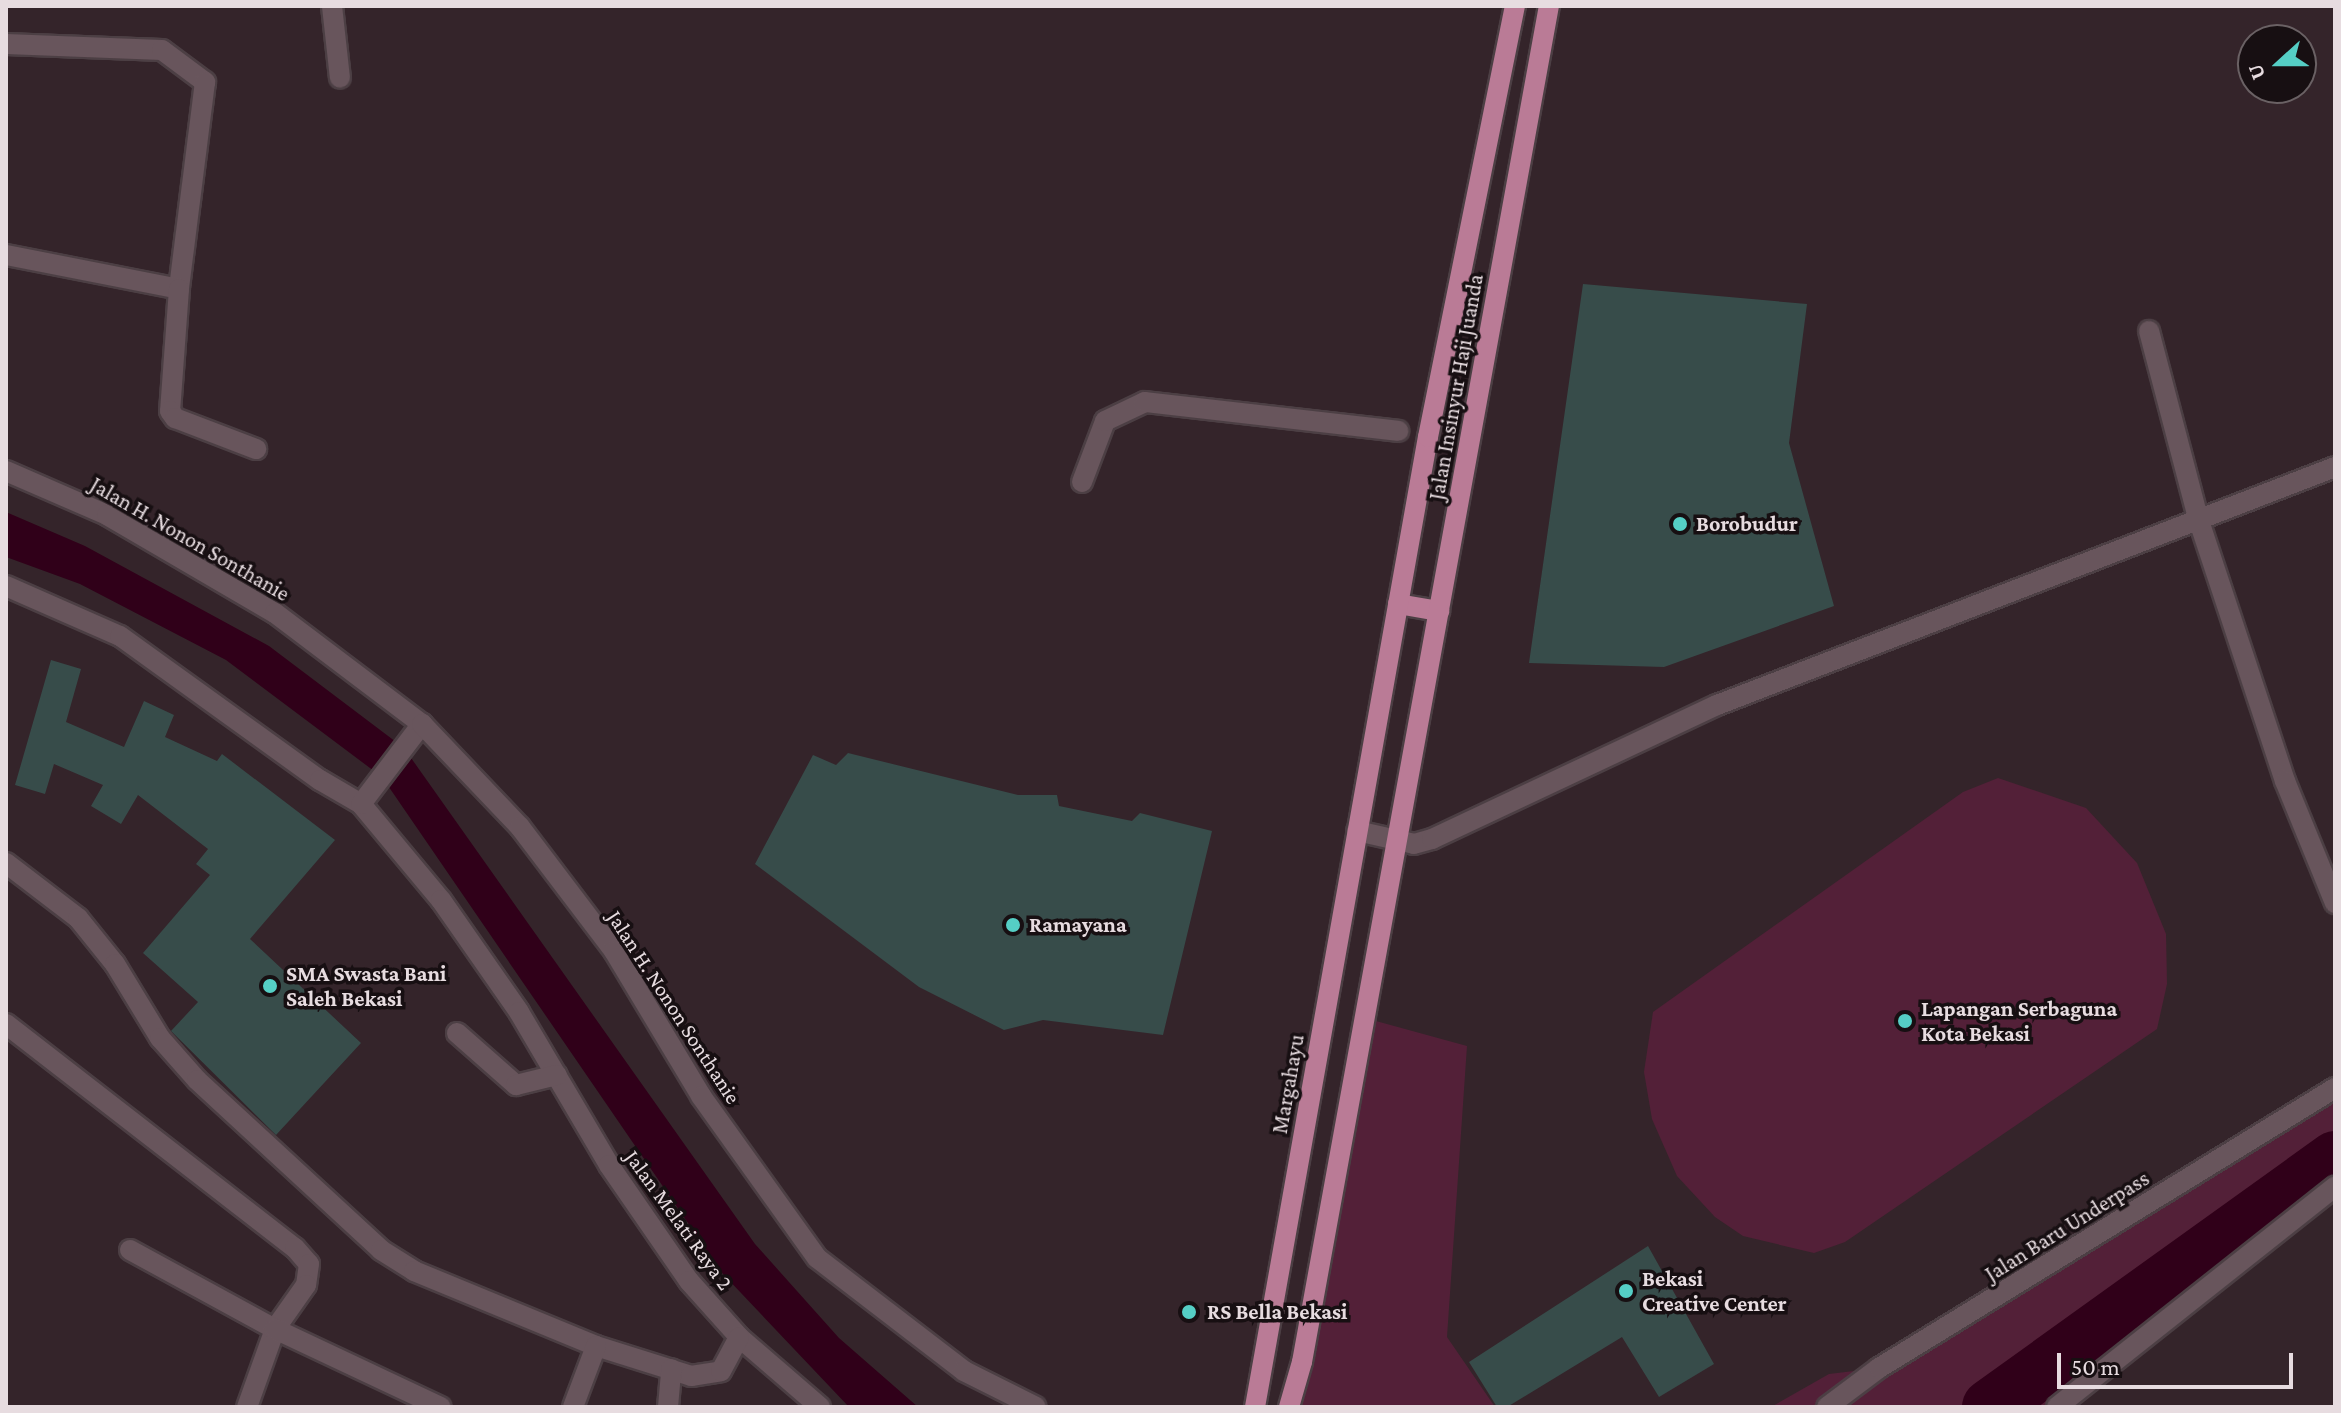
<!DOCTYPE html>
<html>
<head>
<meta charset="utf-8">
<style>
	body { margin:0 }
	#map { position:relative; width:2341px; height:1413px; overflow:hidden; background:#34242a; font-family:"Crimson Pro",serif }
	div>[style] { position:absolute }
	.green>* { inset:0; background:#532038 }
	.water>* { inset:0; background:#300019 }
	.river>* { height:56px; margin:-28px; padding:0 28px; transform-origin:28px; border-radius:28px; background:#300019 }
	.building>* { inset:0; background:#374c4a }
	.roads { filter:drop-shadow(2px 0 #4c3f44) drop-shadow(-2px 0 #4c3f44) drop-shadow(0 2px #4c3f44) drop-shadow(0 -2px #4c3f44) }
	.street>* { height:20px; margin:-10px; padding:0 10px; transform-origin:10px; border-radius:10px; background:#68555c }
	.secondary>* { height:20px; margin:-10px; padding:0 10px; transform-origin:10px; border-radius:10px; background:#68555c }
	.primary>* { height:20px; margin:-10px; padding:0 10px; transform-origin:10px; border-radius:10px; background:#ba7b96 }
	.dots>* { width:22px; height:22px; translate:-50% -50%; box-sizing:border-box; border:4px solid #170f12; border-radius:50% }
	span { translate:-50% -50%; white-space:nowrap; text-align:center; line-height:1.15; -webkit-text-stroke:7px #170f12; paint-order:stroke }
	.street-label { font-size:22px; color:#e7dce0 }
	.poi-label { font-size:22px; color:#e7dce0; font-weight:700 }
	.left { translate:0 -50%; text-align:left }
	.frame { position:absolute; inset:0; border:8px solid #e7dce0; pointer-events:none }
	.north { position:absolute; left:2237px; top:24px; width:80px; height:80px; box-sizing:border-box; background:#170f12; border:2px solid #6a6164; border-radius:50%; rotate:249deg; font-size:22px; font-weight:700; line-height:32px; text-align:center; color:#e7dce0 }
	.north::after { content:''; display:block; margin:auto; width:28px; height:36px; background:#55cec5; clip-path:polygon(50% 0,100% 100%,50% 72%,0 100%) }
	.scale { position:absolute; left:2057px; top:1353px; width:236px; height:36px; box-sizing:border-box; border:4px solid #e7dce0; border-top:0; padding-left:10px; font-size:24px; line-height:28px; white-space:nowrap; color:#e7dce0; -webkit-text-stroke:6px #170f12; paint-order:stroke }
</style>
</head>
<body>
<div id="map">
	<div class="green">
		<i style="clip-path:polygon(1998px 778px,2086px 808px,2137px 863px,2166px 934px,2167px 984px,2157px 1029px,1845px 1242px,1814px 1253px,1743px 1236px,1715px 1217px,1677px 1176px,1652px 1119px,1644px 1072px,1653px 1012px,1963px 792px)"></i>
		<i style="clip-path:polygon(1365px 1018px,1467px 1046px,1447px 1337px,1495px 1407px,1289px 1407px)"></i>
		<i style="clip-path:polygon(2335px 1088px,2335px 1187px,2057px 1407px,1771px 1407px,1829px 1374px,1879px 1368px)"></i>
	</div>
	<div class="water">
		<i style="clip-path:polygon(6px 512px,85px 546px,269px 646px,404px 748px,755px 1244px,839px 1338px,918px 1407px,849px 1407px,723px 1274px,382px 777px,226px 660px,80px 584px,6px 557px)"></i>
	</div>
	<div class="river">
		<i style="left:1990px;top:1407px;width:425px;rotate:-35.7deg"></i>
	</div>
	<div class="building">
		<i style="clip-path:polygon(1583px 284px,1807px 304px,1789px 443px,1834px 606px,1664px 667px,1529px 663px)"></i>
		<i style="clip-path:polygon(51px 660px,81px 669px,66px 722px,124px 747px,144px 701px,174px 715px,165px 737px,217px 761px,222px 754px,335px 840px,250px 939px,361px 1043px,276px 1135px,171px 1031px,198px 1002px,143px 953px,210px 875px,196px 864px,208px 849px,138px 795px,121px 824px,91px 806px,103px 785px,54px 764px,45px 794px,15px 785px)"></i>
		<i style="clip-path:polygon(848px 753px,1018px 795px,1057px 795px,1059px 806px,1132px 821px,1140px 813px,1212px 831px,1163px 1035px,1043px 1020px,1004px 1030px,919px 987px,755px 864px,813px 755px,836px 765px)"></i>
		<i style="clip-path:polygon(1648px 1246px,1714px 1364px,1659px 1397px,1622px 1337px,1507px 1407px,1497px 1407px,1469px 1362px)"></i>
	</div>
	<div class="roads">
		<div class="street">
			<i style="left:332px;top:6px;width:72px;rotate:83.7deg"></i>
			<i style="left:6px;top:44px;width:156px;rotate:2.2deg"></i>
			<i style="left:162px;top:50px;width:54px;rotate:36.7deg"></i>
			<i style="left:205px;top:82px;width:209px;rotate:97.2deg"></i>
			<i style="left:6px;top:255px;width:176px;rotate:11.1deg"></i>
			<i style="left:179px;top:289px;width:122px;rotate:94.2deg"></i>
			<i style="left:170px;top:411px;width:9px;rotate:54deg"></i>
			<i style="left:175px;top:418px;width:87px;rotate:20.9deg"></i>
			<i style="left:2149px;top:331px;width:196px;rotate:75.3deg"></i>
			<i style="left:2199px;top:521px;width:274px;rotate:71.7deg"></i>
			<i style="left:2285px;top:781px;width:132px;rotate:67.7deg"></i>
			<i style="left:1082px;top:482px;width:65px;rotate:-69.3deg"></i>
			<i style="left:1105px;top:421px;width:44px;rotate:-25.4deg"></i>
			<i style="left:1145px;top:402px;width:255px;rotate:6.5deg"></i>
			<i style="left:6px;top:586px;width:124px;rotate:23.7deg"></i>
			<i style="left:120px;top:636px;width:246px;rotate:35.8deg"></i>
			<i style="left:320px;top:780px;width:48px;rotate:30.3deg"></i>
			<i style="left:361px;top:804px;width:125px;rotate:50.2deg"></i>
			<i style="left:441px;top:900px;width:136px;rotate:55.1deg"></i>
			<i style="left:519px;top:1012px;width:178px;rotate:59.5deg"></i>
			<i style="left:609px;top:1165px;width:141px;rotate:55.4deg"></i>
			<i style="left:689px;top:1281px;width:75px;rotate:48.2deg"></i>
			<i style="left:739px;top:1337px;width:107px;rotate:40.8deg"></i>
			<i style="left:361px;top:804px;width:101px;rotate:-52.7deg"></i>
			<i style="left:1357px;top:831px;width:58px;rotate:12.8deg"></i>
			<i style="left:1414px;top:844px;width:19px;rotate:-16deg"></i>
			<i style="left:1432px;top:839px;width:315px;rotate:-25.2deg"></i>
			<i style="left:1717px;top:705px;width:662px;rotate:-21.06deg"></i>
			<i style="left:6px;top:863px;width:91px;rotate:37.4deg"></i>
			<i style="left:78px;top:918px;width:59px;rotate:51.2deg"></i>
			<i style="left:115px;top:964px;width:87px;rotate:58.7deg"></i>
			<i style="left:160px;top:1038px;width:56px;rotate:48.6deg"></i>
			<i style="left:197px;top:1080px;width:251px;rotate:42.7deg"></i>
			<i style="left:381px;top:1250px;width:39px;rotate:32deg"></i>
			<i style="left:414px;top:1271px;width:197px;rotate:22.4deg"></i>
			<i style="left:596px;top:1346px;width:100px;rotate:17.5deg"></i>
			<i style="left:691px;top:1376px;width:30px;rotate:-9deg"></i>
			<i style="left:721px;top:1371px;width:38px;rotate:-62deg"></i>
			<i style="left:6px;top:1024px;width:366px;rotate:37.8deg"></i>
			<i style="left:295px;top:1248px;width:21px;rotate:49deg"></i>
			<i style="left:309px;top:1264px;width:21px;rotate:98deg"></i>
			<i style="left:306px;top:1285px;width:54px;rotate:125.2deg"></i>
			<i style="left:275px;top:1329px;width:83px;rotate:109.7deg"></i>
			<i style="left:457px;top:1033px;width:79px;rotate:41.4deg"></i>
			<i style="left:516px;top:1085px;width:42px;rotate:-13.7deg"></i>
			<i style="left:130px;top:1250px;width:165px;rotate:28.6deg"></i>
			<i style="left:275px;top:1329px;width:183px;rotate:25.2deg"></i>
			<i style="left:573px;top:1407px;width:65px;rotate:-69.3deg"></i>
			<i style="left:668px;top:1407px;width:38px;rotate:-85deg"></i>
			<i style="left:2057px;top:1407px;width:355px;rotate:-38.4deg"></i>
		</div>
		<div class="secondary">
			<i style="left:6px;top:471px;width:110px;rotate:23.5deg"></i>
			<i style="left:107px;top:515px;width:194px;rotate:30.3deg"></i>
			<i style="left:275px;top:613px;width:184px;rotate:37.1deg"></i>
			<i style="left:422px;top:724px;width:142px;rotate:46.4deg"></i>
			<i style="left:520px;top:827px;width:156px;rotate:52.8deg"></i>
			<i style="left:614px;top:951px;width:169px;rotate:59deg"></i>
			<i style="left:701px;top:1096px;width:199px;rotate:54.4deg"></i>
			<i style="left:817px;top:1258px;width:185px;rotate:37.5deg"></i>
			<i style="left:964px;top:1371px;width:80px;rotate:26.6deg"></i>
			<i style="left:1827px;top:1407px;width:65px;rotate:-36.9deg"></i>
			<i style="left:1879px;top:1368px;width:535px;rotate:-31.55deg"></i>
		</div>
		<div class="primary">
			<i style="left:1398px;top:604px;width:42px;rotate:9.7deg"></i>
			<i style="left:1255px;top:1407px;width:985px;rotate:-79.89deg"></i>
			<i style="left:1428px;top:437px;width:440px;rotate:-78.6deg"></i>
			<i style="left:1289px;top:1407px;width:47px;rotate:-73.9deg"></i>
			<i style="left:1302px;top:1362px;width:1378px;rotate:-79.68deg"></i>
		</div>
	</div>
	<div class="dots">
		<i style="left:1680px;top:524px;background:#55cec5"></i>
		<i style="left:1013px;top:925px;background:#55cec5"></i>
		<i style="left:270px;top:986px;background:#55cec5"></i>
		<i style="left:1905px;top:1021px;background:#55cec5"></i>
		<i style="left:1626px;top:1291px;background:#55cec5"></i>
		<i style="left:1189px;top:1312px;background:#55cec5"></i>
	</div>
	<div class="street-label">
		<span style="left:1456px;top:387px;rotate:-80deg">Jalan Insinyur Haji Juanda</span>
		<span style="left:190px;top:539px;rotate:30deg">Jalan H. Nonon Sonthanie</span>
		<span style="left:674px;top:1007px;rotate:57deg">Jalan H. Nonon Sonthanie</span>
		<span style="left:1288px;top:1084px;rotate:-80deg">Margahayu</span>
		<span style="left:679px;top:1220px;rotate:54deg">Jalan Melati Raya 2</span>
		<span style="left:2067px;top:1226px;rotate:-32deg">Jalan Baru Underpass</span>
	</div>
	<div class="poi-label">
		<span class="left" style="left:1696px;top:524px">Borobudur</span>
		<span class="left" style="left:1029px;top:925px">Ramayana</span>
		<span class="left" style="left:286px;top:986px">SMA Swasta Bani<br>Saleh Bekasi</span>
		<span class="left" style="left:1921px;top:1021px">Lapangan Serbaguna<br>Kota Bekasi</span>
		<span class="left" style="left:1642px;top:1291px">Bekasi<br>Creative Center</span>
		<span class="left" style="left:1207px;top:1312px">RS Bella Bekasi</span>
	</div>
	<div class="frame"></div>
	<div class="north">U</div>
	<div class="scale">50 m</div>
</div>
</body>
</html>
